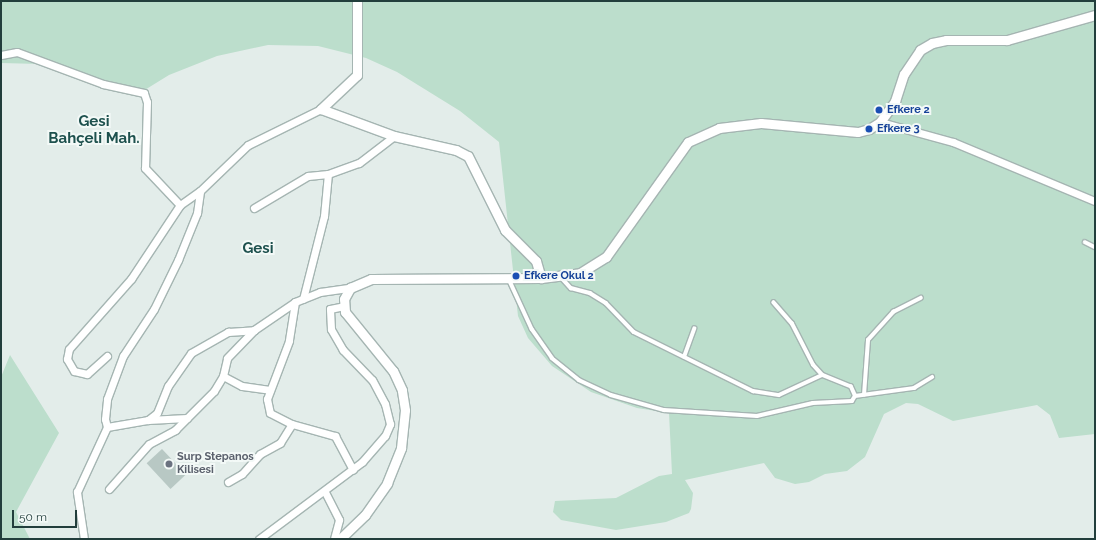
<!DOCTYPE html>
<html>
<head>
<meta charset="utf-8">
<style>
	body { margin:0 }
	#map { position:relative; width:1096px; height:540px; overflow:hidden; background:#e3edea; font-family:Raleway,sans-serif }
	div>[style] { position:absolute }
	.green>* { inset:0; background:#bcdecc }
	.building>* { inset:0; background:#b8c8c4; transform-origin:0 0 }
	.roads { filter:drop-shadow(1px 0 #a5b5b2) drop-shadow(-1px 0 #a5b5b2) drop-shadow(0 1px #a5b5b2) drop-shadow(0 -1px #a5b5b2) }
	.service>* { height:3.5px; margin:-1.75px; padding:0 1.75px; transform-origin:1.75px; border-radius:1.75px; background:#fff }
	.minor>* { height:7px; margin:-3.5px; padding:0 3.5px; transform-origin:3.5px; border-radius:3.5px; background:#fff }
	.tertiary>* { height:9px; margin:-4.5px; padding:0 4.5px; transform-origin:4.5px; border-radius:4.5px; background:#fff }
	.dots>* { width:11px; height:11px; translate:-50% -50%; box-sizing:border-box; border:2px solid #f3f9f7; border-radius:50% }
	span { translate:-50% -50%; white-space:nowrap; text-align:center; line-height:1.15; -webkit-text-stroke:4px #f3f9f7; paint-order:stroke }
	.transit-label { font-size:11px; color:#164399; font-weight:700 }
	.left { translate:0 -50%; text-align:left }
	.worship-label { font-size:11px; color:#5b616d; font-weight:700 }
	.district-label { font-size:15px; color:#1e514e; font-weight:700 }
	.frame { position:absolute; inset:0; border:2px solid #223e3c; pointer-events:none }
	.scale { position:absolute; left:12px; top:510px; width:65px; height:18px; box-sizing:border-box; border:2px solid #223e3c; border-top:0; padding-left:5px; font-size:12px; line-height:14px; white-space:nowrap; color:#223e3c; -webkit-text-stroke:3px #f3f9f7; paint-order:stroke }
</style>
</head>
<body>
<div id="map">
	<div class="green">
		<i style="clip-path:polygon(1px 1px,1095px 1px,1095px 434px,1059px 438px,1050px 415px,1037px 405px,953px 421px,918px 404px,906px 403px,884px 414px,865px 457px,847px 471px,825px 474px,809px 482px,795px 484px,775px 478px,764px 463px,685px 480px,693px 493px,691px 509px,689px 513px,666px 522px,616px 530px,561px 520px,553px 512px,555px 501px,616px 498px,659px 476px,672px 474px,669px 413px,637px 408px,591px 392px,552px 366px,528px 338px,518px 316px,499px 142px,460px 111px,397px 72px,366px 58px,318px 46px,268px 45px,217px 56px,169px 75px,135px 96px,40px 64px,1px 63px)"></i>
		<i style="clip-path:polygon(10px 355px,59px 433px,16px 512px,30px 539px,1px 539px,1px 377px)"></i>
	</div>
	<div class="building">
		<i style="left:162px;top:449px;width:35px;height:21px;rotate:47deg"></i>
	</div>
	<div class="roads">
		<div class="service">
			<i style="left:1085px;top:242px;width:11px;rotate:27deg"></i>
			<i style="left:561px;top:277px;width:15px;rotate:48deg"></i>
			<i style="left:571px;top:288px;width:20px;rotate:15deg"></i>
			<i style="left:590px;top:293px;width:19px;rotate:32deg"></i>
			<i style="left:606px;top:303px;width:40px;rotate:46deg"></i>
			<i style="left:634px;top:332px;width:133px;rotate:26.4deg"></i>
			<i style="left:753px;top:391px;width:26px;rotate:9deg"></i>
			<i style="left:779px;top:395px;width:47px;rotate:-24.9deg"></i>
			<i style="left:509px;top:279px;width:55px;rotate:65.3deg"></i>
			<i style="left:532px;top:329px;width:35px;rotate:55deg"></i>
			<i style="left:552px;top:358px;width:35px;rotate:39deg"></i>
			<i style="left:579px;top:380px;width:35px;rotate:25deg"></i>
			<i style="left:611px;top:395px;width:55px;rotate:15.8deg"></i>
			<i style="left:664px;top:410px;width:93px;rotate:3.7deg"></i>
			<i style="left:757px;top:416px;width:57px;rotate:-13.1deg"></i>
			<i style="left:813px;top:403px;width:39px;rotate:-3deg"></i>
			<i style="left:852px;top:401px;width:6px;rotate:-59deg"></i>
			<i style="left:855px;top:396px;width:10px;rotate:-114deg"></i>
			<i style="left:851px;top:387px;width:31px;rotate:-158deg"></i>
			<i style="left:822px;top:375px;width:13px;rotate:-132deg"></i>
			<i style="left:813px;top:365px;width:46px;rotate:-117.1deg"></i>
			<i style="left:792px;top:324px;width:28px;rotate:-131deg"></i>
			<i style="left:684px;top:357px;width:30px;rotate:-70deg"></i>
			<i style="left:864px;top:395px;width:55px;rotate:-85.8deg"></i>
			<i style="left:868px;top:340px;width:38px;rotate:-48deg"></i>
			<i style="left:893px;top:312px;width:31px;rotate:-27deg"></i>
			<i style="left:855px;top:396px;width:60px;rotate:-7.7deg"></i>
			<i style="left:914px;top:388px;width:21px;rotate:-31deg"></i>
		</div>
		<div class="minor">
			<i style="left:1px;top:55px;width:16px;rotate:-11deg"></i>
			<i style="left:17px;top:52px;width:92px;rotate:20.4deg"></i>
			<i style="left:103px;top:84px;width:42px;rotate:12.4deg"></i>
			<i style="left:144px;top:93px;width:9px;rotate:72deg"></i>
			<i style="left:147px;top:102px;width:66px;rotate:91.7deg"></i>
			<i style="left:145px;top:168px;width:51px;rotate:46.6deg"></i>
			<i style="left:880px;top:122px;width:76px;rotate:15.3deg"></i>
			<i style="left:953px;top:142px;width:154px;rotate:22.6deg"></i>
			<i style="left:254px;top:208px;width:63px;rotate:-30.7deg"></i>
			<i style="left:308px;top:176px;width:20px;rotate:-6deg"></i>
			<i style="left:303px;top:299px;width:86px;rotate:-75.8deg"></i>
			<i style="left:324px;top:216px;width:42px;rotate:-84.6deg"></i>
			<i style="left:328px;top:174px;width:33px;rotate:-20deg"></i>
			<i style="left:359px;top:163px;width:44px;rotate:-37.6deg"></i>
			<i style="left:295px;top:302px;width:39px;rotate:99deg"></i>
			<i style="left:289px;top:341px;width:62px;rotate:110.8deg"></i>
			<i style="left:267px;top:399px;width:14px;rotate:78deg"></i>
			<i style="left:270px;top:413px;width:25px;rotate:27deg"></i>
			<i style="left:292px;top:424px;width:45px;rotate:15.6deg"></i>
			<i style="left:335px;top:436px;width:38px;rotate:62deg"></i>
			<i style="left:107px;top:356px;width:27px;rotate:138deg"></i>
			<i style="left:87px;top:374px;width:13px;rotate:-167deg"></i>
			<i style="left:74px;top:371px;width:14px;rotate:-120deg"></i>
			<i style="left:67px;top:359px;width:10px;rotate:-79deg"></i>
			<i style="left:69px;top:349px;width:94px;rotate:-48.5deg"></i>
			<i style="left:131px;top:279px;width:89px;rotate:-56.5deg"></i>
			<i style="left:180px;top:205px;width:24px;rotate:-35deg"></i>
			<i style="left:200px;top:191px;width:66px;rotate:-43.8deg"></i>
			<i style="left:248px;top:145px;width:81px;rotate:-26.3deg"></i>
			<i style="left:223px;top:376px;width:21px;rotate:28deg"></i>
			<i style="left:242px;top:386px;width:28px;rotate:8deg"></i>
			<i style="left:148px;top:420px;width:39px;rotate:-3deg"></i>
			<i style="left:107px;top:427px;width:42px;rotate:-9.7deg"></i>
			<i style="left:148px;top:420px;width:11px;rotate:-38deg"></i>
			<i style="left:157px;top:413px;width:29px;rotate:-68deg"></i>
			<i style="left:168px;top:386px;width:40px;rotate:-55.1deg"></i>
			<i style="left:191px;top:353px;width:43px;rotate:-29.6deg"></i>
			<i style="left:228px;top:332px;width:26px;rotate:-4deg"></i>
			<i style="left:254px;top:330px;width:50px;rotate:-34.3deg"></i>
			<i style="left:295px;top:302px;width:27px;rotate:-22deg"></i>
			<i style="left:320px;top:292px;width:30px;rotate:-8deg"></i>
			<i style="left:228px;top:482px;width:16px;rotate:-30deg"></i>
			<i style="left:242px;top:474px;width:27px;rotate:-48deg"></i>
			<i style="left:260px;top:454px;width:23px;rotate:-29deg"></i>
			<i style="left:280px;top:443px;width:22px;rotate:-58deg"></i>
			<i style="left:109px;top:489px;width:60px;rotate:-48.4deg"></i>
			<i style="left:149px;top:444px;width:30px;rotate:-28deg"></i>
			<i style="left:175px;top:430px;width:55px;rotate:-45deg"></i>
			<i style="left:214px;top:391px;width:17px;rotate:-59deg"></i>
			<i style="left:223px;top:376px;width:18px;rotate:-77deg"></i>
			<i style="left:227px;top:358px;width:39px;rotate:-46deg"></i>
			<i style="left:325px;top:492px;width:31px;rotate:63deg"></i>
			<i style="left:339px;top:520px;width:20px;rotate:105deg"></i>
			<i style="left:84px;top:539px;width:48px;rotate:-98.5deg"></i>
			<i style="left:77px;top:492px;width:72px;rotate:-65.2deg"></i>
			<i style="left:107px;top:427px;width:8px;rotate:-104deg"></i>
			<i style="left:105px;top:419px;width:20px;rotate:-84deg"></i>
			<i style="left:107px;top:399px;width:46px;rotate:-69.6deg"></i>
			<i style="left:123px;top:356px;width:56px;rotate:-56.6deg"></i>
			<i style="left:154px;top:309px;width:55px;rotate:-63.9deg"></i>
			<i style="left:178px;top:260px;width:51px;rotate:-68deg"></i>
			<i style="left:197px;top:213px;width:22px;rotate:-82deg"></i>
			<i style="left:259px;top:539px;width:129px;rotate:-36.8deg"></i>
			<i style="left:362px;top:462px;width:35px;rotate:-49deg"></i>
			<i style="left:385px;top:436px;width:13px;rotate:-67deg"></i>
			<i style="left:390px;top:424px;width:21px;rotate:-104deg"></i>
			<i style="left:385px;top:404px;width:27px;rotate:-118deg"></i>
			<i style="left:372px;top:380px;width:42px;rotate:-134deg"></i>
			<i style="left:343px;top:350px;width:24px;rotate:-120deg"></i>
			<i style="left:331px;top:329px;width:20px;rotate:-93deg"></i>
			<i style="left:330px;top:309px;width:14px;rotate:-12deg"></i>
		</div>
		<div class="tertiary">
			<i style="left:357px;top:1px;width:74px;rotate:90deg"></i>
			<i style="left:357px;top:75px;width:50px;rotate:136.6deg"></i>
			<i style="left:321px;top:109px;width:78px;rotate:20.3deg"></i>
			<i style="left:394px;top:136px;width:64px;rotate:12.7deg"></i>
			<i style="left:456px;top:150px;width:13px;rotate:27deg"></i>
			<i style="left:468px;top:156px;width:83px;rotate:63.4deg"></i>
			<i style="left:505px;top:230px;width:44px;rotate:45deg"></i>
			<i style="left:536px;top:261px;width:18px;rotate:74deg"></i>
			<i style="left:340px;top:539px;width:35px;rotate:-44deg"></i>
			<i style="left:365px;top:515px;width:39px;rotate:-55deg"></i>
			<i style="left:387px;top:483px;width:38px;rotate:-68deg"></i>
			<i style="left:401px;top:448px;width:38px;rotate:-84deg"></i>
			<i style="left:405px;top:410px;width:20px;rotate:-99deg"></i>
			<i style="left:402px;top:390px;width:21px;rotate:-115deg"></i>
			<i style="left:393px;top:371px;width:76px;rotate:-129.1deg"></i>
			<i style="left:345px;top:312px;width:13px;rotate:-94deg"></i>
			<i style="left:344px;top:299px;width:13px;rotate:-61deg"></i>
			<i style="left:350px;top:288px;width:23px;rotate:-23deg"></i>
			<i style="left:371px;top:279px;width:170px;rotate:-0.3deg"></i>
			<i style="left:541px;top:278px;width:39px;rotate:-7deg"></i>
			<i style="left:580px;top:273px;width:31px;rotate:-32deg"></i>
			<i style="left:606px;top:257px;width:141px;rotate:-54.5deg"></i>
			<i style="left:688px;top:142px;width:34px;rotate:-24deg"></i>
			<i style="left:719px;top:128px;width:42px;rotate:-6.8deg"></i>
			<i style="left:761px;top:123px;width:97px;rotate:5.3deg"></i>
			<i style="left:858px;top:132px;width:11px;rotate:-15deg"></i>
			<i style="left:869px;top:129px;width:13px;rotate:-32deg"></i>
			<i style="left:880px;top:122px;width:26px;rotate:-54deg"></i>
			<i style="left:895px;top:101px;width:28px;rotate:-72deg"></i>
			<i style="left:904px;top:74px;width:29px;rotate:-56deg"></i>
			<i style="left:920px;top:50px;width:14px;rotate:-30deg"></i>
			<i style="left:932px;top:43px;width:14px;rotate:-12deg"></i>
			<i style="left:946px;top:40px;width:61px"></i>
			<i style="left:1007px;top:40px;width:91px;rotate:-15.9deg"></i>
		</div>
	</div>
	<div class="dots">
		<i style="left:879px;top:110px;background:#1a4fb4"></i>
		<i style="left:869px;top:129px;background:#1a4fb4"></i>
		<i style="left:516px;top:276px;background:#1a4fb4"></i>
		<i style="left:169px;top:464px;background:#6b7280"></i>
	</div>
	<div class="transit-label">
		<span class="left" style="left:887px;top:110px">Efkere 2</span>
		<span class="left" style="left:877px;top:129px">Efkere 3</span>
		<span class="left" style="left:524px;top:276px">Efkere Okul 2</span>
	</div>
	<div class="worship-label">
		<span class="left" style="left:177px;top:464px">Surp Stepanos<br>Kilisesi</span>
	</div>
	<div class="district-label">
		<span style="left:94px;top:130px">Gesi<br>Bahçeli Mah.</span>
		<span style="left:258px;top:249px">Gesi</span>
	</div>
	<div class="frame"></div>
	<div class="scale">50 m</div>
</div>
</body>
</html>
